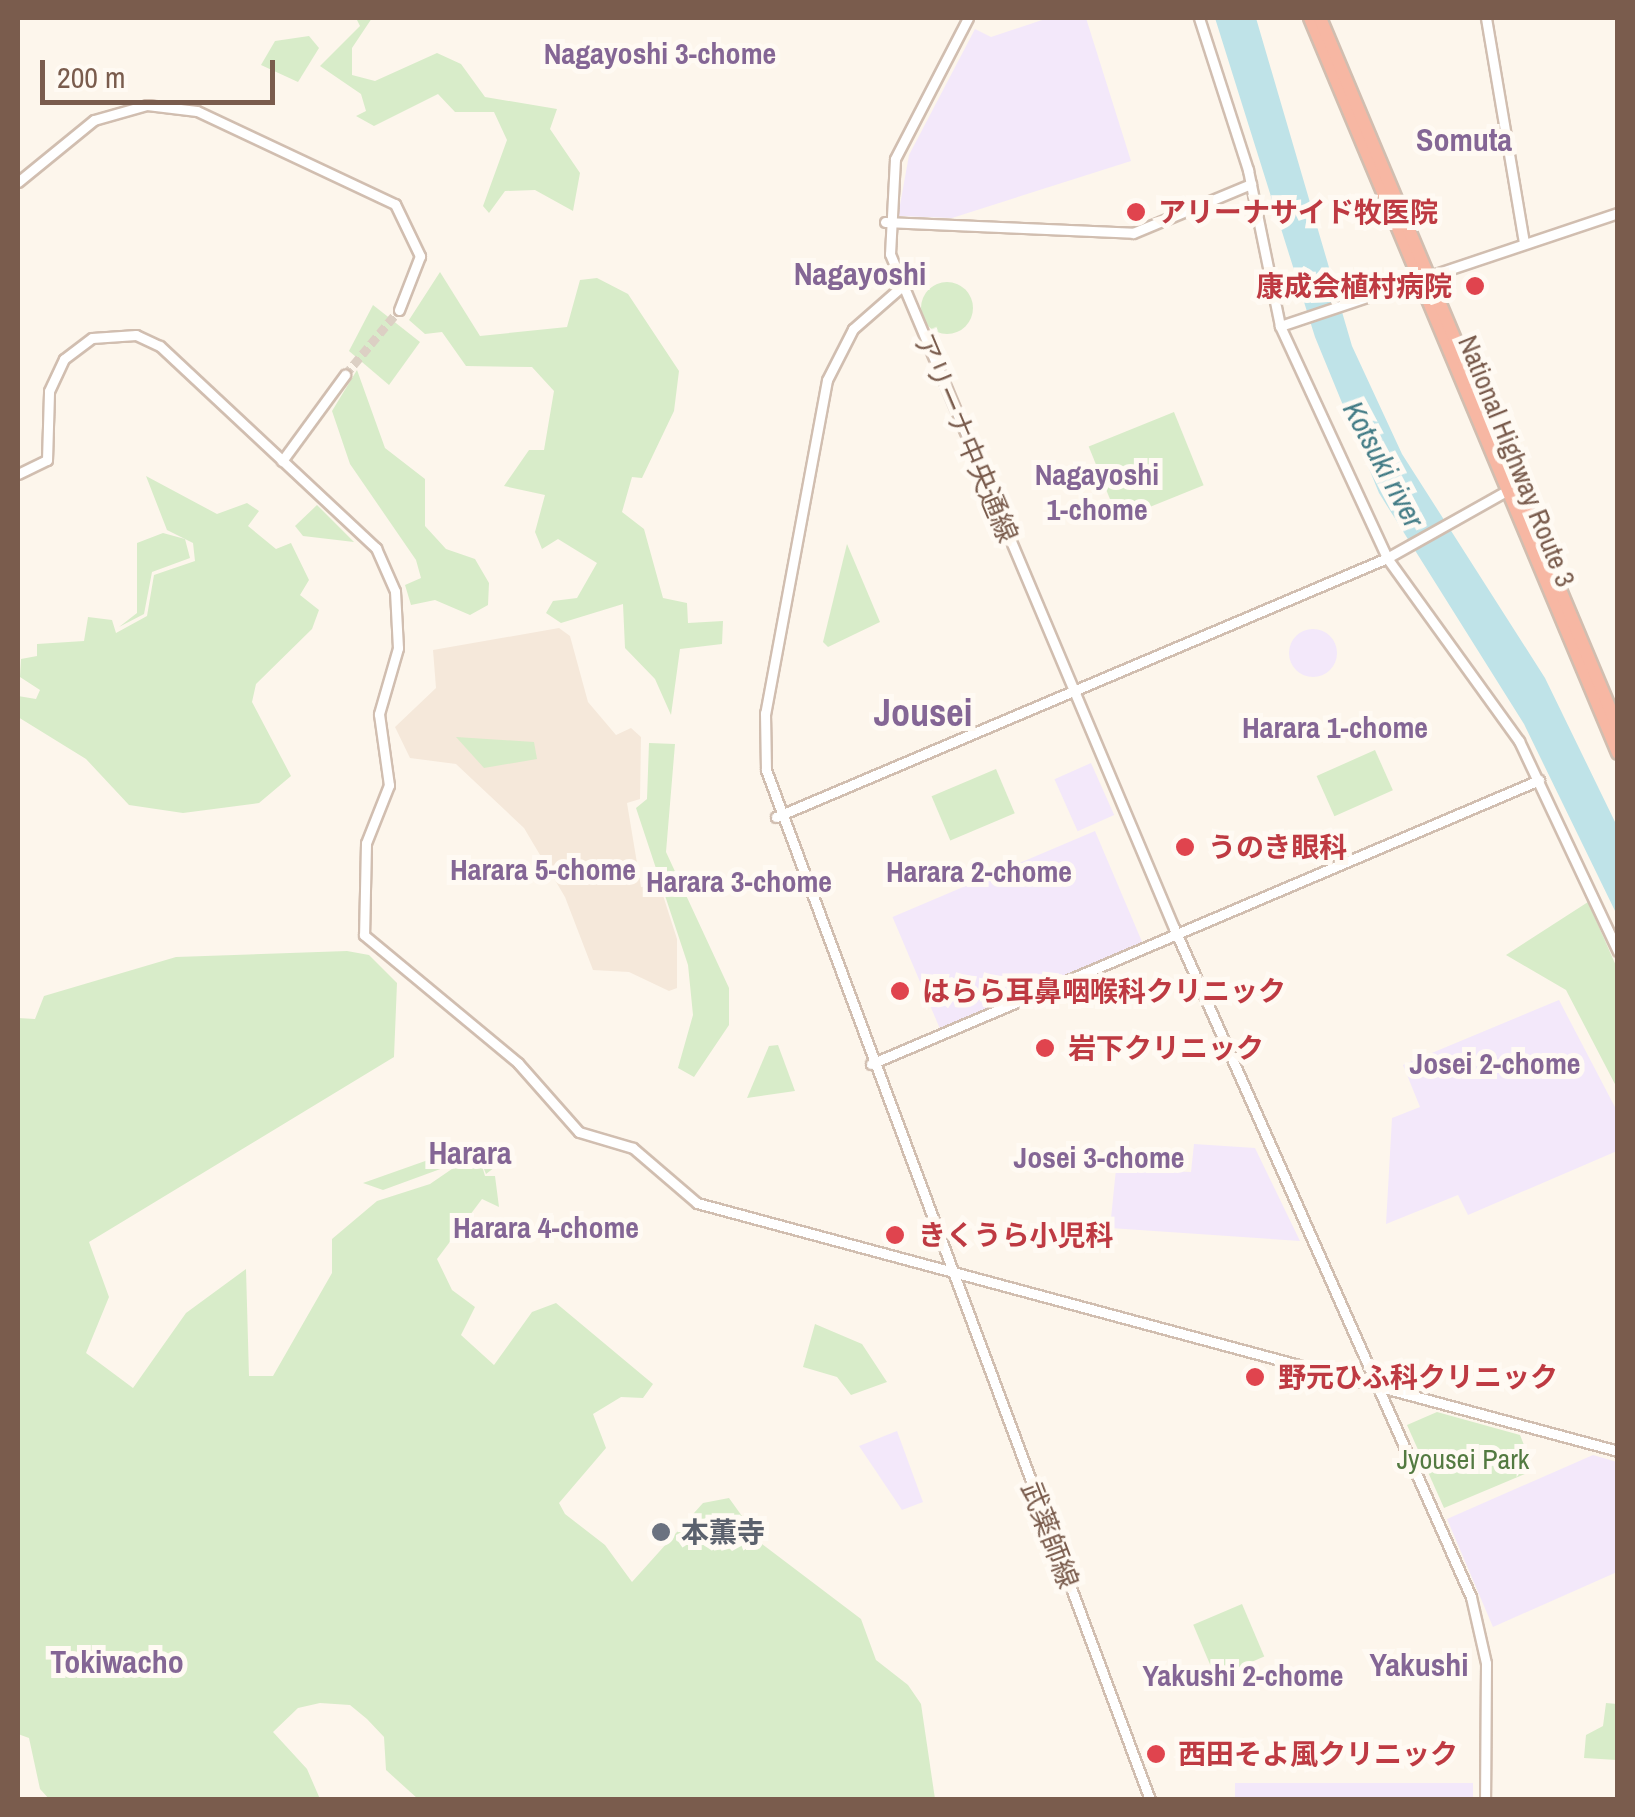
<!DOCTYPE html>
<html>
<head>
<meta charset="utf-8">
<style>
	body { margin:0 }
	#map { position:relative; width:1635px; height:1817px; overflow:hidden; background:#fdf6ec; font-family:"Archivo Narrow","Noto Sans JP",sans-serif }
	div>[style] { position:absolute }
	.residential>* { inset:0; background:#f5e8da }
	.education>* { inset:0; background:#f3e8fa; transform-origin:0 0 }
	.round { border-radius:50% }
	.green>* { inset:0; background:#d8ecc9; transform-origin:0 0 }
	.water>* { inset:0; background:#bfe3e8 }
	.minor-tunnel>* { height:9px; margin-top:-4.5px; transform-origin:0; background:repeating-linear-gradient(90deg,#dcd0c4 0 9px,transparent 0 13.5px) }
	.roads { filter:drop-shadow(2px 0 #d1beb0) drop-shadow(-2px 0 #d1beb0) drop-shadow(0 2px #d1beb0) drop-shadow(0 -2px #d1beb0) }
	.minor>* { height:9px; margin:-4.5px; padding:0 4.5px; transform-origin:4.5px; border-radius:4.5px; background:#fff }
	.highway>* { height:12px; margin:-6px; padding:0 6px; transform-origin:6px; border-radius:6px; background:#f7b7a3 }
	.dots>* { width:28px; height:28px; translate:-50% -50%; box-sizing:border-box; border:5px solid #fffaf3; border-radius:50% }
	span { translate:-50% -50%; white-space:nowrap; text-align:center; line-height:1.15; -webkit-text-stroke:10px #fffaf3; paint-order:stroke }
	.health-label { font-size:28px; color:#be3a42; font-weight:700 }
	.left { translate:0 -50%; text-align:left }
	.right { translate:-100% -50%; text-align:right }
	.street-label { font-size:28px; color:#7a5c4d }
	.park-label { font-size:28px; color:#537a41 }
	.worship-label { font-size:28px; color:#5b616d; font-weight:700 }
	.neighbourhood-label { font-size:30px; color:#846695; font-weight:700 }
	.water-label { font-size:30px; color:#437c86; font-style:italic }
	.quarter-label { font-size:32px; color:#846695; font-weight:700 }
	.district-label { font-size:38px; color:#846695; font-weight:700 }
	.frame { position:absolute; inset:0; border:20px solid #7a5c4d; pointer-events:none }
	.scale { position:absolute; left:40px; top:60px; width:235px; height:45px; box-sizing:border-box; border:5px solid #7a5c4d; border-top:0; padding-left:12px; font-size:30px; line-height:35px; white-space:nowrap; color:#7a5c4d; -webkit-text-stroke:8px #fffaf3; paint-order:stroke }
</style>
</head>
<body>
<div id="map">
	<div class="residential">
		<i style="clip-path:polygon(559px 628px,570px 636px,588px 702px,616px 735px,631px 728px,641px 737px,640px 799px,627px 803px,641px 887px,660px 886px,677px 939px,677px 988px,669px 991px,629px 972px,593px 970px,565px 897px,524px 828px,456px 764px,410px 758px,395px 727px,436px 688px,433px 650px)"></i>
	</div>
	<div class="education">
		<i style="clip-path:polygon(1048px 18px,1086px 18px,1131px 161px,952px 218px,898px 216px,909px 155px,975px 29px,991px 37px)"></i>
		<i class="round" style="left:1289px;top:629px;width:48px;height:48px"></i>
		<i style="left:1091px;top:763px;width:57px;height:40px;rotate:66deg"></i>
		<i style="left:1095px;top:831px;width:122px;height:220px;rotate:67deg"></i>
		<i style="clip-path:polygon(1559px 1000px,1617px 1111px,1617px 1151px,1468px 1215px,1458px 1195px,1386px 1224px,1392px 1118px,1420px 1107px,1403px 1065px)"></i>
		<i style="clip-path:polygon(1194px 1144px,1255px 1148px,1300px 1241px,1110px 1228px,1116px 1169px,1191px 1172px)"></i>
		<i style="clip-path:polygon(897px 1431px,923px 1502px,902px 1510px,859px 1446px)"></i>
		<i style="clip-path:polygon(1593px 1455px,1617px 1462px,1617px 1572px,1493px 1627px,1447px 1519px)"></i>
		<i style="left:1235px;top:1783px;width:238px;height:16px"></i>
	</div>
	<div class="green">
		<i style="clip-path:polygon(356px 18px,372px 18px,352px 48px,352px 75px,375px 81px,437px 53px,461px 64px,485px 97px,557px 109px,550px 129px,580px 173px,573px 211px,535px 190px,505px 191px,489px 213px,483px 206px,507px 140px,494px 112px,455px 112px,438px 94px,374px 126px,356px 116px,366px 111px,361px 94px,320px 66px,360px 26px)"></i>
		<i style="clip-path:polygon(309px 36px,319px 48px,298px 82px,261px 65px,275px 41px)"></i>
		<i style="clip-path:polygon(440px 272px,480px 336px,567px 327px,580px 280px,597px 278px,628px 294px,679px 371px,674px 411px,642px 478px,632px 477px,622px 512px,644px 529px,663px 598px,687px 603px,688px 623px,723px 621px,722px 644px,680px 649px,671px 715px,655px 679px,625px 648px,623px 604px,561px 623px,546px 613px,553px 601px,577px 598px,597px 563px,558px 539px,542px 549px,535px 532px,545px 495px,504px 486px,529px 450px,544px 450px,554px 391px,532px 367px,466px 366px,442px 332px,425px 334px,409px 320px)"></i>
		<i class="round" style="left:921px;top:282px;width:52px;height:52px"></i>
		<i style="clip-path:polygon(373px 305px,420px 342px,389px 385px,349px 351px)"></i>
		<i style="clip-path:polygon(357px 370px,385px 448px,425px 479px,425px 526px,446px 549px,475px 559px,489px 583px,488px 605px,470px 615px,435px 600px,411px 605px,405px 585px,421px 578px,416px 560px,350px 464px,332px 411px)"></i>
		<i style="left:1174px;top:412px;width:79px;height:92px;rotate:68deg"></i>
		<i style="clip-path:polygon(146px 476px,217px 514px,247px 503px,259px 511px,248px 526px,276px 549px,291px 543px,309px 580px,300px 595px,319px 610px,312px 629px,256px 684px,252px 702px,291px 776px,259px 803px,183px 813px,129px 805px,86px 759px,18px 717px,18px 696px,36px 699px,40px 690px,20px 677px,21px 659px,37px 656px,37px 644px,84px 641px,88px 617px,112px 620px,116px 633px,147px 616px,154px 575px,195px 561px,193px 543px,167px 530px)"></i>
		<i style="clip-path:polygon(317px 505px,354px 542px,303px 536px,295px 526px)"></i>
		<i style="clip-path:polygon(163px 533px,185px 539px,190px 558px,152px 572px,144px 614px,119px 627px,137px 613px,137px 543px)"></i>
		<i style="clip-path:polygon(847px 544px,880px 622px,828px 647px,823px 642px)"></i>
		<i style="clip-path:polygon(456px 737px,534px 742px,537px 759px,484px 768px)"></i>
		<i style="clip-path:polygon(649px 743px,675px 744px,666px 852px,729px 988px,729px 1025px,694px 1077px,678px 1068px,693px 1015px,688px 965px,636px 808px,647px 799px)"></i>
		<i style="left:1375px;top:750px;width:44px;height:64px;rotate:66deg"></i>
		<i style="left:996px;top:769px;width:48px;height:70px;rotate:67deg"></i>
		<i style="clip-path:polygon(1588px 902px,1617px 968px,1617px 1088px,1566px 990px,1506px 955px)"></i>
		<i style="clip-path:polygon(347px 951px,369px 955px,397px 983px,394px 1057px,89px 1242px,109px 1297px,86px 1353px,133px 1388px,186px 1313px,246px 1269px,249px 1376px,273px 1376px,332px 1273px,332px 1239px,377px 1201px,430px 1184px,465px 1160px,383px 1190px,363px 1183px,479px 1142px,499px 1164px,486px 1174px,480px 1159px,485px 1176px,495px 1176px,499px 1207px,482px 1199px,437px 1259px,452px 1290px,475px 1307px,461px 1335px,494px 1365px,532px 1312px,556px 1303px,653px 1384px,643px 1398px,621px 1397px,593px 1414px,606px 1448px,559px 1503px,565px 1514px,605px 1545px,632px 1582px,703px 1503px,729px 1498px,762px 1544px,861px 1619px,876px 1660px,908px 1685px,921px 1704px,935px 1799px,418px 1799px,386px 1770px,384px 1737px,367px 1719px,350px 1705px,320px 1703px,298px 1708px,273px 1732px,307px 1769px,320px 1799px,50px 1800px,40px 1789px,29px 1738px,18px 1734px,18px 1018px,35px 1019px,44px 996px,176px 957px)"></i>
		<i style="clip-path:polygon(778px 1045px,795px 1091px,747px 1098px,769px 1046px)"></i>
		<i style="clip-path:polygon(815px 1324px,862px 1344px,887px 1382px,851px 1395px,837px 1377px,803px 1367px)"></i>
		<i style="clip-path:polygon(1437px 1412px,1520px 1435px,1534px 1470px,1444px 1508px,1407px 1425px)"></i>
		<i style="left:1242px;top:1604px;width:57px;height:53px;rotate:67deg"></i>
		<i style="clip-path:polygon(1606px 1703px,1617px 1704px,1617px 1760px,1584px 1758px,1586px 1735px,1603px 1726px)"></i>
	</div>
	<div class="water">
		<i style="clip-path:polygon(1215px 18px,1256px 18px,1352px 346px,1402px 454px,1545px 678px,1617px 826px,1617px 915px,1524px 724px,1379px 493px,1315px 337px)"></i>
	</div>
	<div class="minor-tunnel">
		<i style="left:345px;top:375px;width:85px;rotate:-50.3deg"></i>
	</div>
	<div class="roads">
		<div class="minor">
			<i style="left:968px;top:18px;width:159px;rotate:117.4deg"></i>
			<i style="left:895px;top:159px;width:95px;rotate:93deg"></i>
			<i style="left:890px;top:254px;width:731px;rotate:67.15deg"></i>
			<i style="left:1174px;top:928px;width:732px;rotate:66.06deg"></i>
			<i style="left:1471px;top:1597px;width:68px;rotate:77.2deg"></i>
			<i style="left:1486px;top:1663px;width:137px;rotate:90.4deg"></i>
			<i style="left:1199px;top:18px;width:160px;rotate:72.1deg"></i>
			<i style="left:1248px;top:170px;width:159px;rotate:78.4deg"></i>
			<i style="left:1280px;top:326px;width:255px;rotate:65.2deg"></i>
			<i style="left:1387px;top:558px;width:226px;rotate:54.2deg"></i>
			<i style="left:1519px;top:741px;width:232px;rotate:64.8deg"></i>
			<i style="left:1486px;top:18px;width:227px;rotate:80.4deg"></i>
			<i style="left:18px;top:182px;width:98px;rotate:-39.2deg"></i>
			<i style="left:94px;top:120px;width:55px;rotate:-15.8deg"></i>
			<i style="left:147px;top:105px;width:50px;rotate:6.8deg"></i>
			<i style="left:197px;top:111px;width:219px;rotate:25.2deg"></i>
			<i style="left:395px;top:204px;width:58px;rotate:64.3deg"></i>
			<i style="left:420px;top:256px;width:58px;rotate:111.3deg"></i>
			<i style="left:885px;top:222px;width:248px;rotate:2.5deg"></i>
			<i style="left:1133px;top:233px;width:128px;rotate:-22.6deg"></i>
			<i style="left:901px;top:287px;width:64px;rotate:138.8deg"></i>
			<i style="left:853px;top:329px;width:57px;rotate:117deg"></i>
			<i style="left:827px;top:380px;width:339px;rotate:100.5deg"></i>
			<i style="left:765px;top:713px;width:57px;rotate:89deg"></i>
			<i style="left:766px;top:770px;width:1099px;rotate:69.55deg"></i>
			<i style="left:1280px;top:326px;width:356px;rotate:-18.5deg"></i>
			<i style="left:282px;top:461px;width:107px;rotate:-53.8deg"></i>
			<i style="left:18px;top:474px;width:32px;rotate:-26deg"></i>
			<i style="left:47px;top:460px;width:69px;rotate:-88.3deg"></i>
			<i style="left:49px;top:391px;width:35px;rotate:-65deg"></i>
			<i style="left:64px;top:359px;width:35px;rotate:-37deg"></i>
			<i style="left:92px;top:338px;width:44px;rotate:-3.9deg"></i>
			<i style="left:136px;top:335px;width:26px;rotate:25deg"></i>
			<i style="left:160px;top:346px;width:296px;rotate:43.1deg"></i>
			<i style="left:376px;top:548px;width:47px;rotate:66.2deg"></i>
			<i style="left:395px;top:591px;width:57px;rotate:87deg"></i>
			<i style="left:398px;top:648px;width:69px;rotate:106.1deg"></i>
			<i style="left:379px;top:714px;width:72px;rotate:82deg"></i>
			<i style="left:389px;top:785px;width:62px;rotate:111.6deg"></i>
			<i style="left:366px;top:843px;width:92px;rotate:91.2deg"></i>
			<i style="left:364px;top:935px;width:200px;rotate:39.7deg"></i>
			<i style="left:518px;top:1063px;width:92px;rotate:48.5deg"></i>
			<i style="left:579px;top:1132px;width:56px;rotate:16.5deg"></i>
			<i style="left:633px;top:1148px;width:84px;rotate:40.7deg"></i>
			<i style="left:697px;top:1203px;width:954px;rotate:15.07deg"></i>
			<i style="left:776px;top:817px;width:664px;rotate:-22.97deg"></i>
			<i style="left:1387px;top:558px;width:133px;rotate:-29.3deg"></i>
			<i style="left:871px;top:1064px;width:726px;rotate:-23.03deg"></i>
		</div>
		<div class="highway">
			<i style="left:1310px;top:18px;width:797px;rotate:67.26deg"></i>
			<i style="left:1320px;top:18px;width:770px;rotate:67.23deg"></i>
		</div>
	</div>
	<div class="dots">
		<i style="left:1136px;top:212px;background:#e0444e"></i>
		<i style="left:1475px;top:286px;background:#e0444e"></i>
		<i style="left:1185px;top:847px;background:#e0444e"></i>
		<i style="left:900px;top:991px;background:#e0444e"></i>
		<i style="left:1045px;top:1048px;background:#e0444e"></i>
		<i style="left:895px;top:1235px;background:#e0444e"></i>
		<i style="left:1255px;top:1377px;background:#e0444e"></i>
		<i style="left:661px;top:1532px;background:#6b7280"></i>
		<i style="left:1156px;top:1754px;background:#e0444e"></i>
	</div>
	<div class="health-label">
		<span class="left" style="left:1158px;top:212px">アリーナサイド牧医院</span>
		<span class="right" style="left:1452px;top:286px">康成会植村病院</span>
		<span class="left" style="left:1208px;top:847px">うのき眼科</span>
		<span class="left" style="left:922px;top:991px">はらら耳鼻咽喉科クリニック</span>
		<span class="left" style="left:1068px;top:1048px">岩下クリニック</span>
		<span class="left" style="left:918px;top:1235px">きくうら小児科</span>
		<span class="left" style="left:1278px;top:1377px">野元ひふ科クリニック</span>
		<span class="left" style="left:1178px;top:1754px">西田そよ風クリニック</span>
	</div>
	<div class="street-label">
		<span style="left:966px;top:438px;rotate:67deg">アリーナ中央通線</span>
		<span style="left:1517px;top:461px;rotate:68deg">National Highway Route 3</span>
		<span style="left:1050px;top:1535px;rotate:69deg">武薬師線</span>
	</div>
	<div class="park-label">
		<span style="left:1463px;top:1459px">Jyousei Park</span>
	</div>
	<div class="worship-label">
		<span class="left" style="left:681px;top:1532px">本薫寺</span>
	</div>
	<div class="neighbourhood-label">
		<span style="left:660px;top:53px">Nagayoshi 3-chome</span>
		<span style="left:1097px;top:491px">Nagayoshi<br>1-chome</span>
		<span style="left:1335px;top:727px">Harara 1-chome</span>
		<span style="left:543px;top:869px">Harara 5-chome</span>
		<span style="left:979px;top:871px">Harara 2-chome</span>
		<span style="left:739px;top:881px">Harara 3-chome</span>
		<span style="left:1495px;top:1063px">Josei 2-chome</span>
		<span style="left:1099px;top:1157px">Josei 3-chome</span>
		<span style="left:546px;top:1227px">Harara 4-chome</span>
		<span style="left:1243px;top:1675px">Yakushi 2-chome</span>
	</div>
	<div class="water-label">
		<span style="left:1384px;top:464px;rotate:62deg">Kotsuki river</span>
	</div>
	<div class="quarter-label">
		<span style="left:1464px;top:140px">Somuta</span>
		<span style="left:860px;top:274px">Nagayoshi</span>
		<span style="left:470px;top:1153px">Harara</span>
		<span style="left:117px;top:1662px">Tokiwacho</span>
		<span style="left:1419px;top:1665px">Yakushi</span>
	</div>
	<div class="district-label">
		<span style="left:923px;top:713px">Jousei</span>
	</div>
	<div class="frame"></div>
	<div class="scale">200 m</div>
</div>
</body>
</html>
